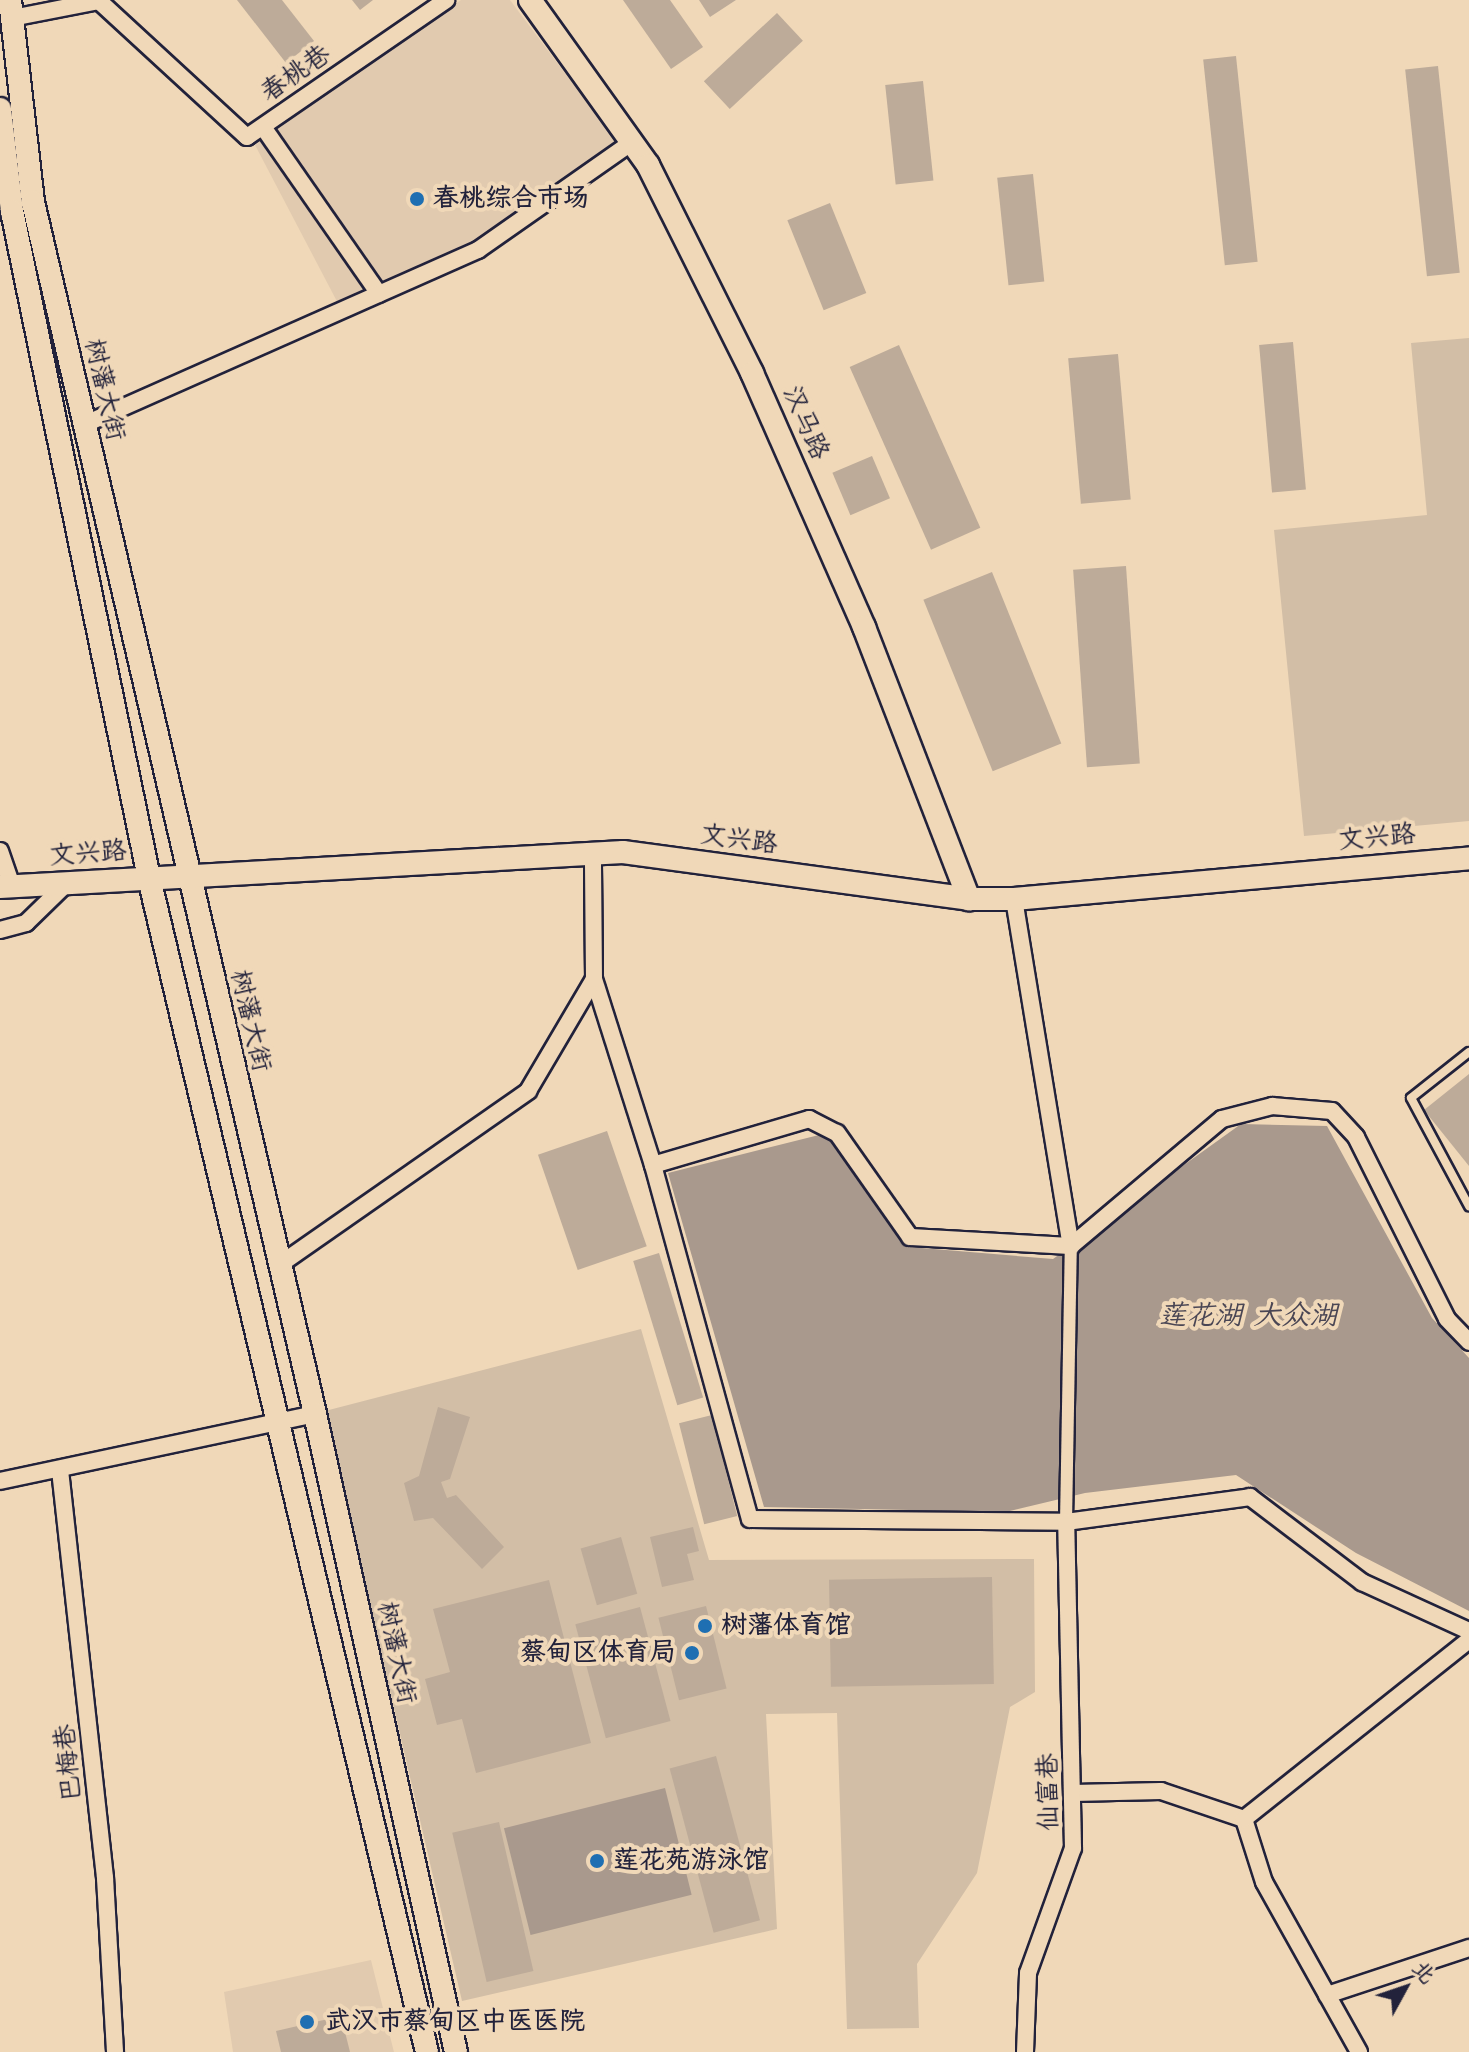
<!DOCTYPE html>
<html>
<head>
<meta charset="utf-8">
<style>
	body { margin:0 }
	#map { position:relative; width:1469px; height:2052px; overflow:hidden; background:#f0d8b8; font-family:"Architects Daughter","LXGW WenKai TC",sans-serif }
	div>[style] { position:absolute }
	.built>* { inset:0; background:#e1caaf }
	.green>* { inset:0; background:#d2bea6 }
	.water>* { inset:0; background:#a9998d; transform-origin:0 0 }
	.building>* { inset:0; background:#bdab99; transform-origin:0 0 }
	.roads { filter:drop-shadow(2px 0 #22223b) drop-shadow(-2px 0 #22223b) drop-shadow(0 2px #22223b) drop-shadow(0 -2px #22223b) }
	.service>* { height:8px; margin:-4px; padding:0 4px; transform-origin:4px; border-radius:4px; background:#f0d8b8 }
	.pedestrian>* { height:12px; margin:-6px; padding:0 6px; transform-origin:6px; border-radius:6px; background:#f0d8b8 }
	.minor>* { height:16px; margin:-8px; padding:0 8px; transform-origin:8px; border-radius:8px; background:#f0d8b8 }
	.tertiary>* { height:22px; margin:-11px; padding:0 11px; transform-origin:11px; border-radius:11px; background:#f0d8b8 }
	.dots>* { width:22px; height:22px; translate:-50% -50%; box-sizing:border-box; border:4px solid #f0d8b8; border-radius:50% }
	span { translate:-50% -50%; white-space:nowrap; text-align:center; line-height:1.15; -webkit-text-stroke:8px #f0d8b8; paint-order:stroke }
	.street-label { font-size:26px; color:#22223b }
	.poi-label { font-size:26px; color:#22223b; font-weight:700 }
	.left { translate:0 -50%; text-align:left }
	.right { translate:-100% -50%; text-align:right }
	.water-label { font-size:28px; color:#4a4654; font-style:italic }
	.north { position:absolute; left:1365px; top:1948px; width:80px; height:80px; -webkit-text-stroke:6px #f0d8b8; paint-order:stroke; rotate:50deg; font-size:22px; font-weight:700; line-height:32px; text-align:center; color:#22223b }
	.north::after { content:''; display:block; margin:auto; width:28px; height:36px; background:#22223b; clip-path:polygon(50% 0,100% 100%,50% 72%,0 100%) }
</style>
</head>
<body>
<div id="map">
	<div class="built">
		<i style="clip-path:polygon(461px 0,510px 0,622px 149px,478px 250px,342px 311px,255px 145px)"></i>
		<i style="clip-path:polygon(371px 1960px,394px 2052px,233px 2052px,224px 1992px)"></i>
	</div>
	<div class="green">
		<i style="clip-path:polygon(1469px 338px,1469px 821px,1304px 836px,1274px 530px,1427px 515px,1411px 343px)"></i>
		<i style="clip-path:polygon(641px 1329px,709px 1560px,1034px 1559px,1035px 1692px,1010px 1707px,977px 1873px,917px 1964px,919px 2028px,847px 2029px,837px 1713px,766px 1714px,777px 1929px,462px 2001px,325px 1411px)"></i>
	</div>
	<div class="water">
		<i style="clip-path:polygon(1241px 1124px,1327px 1126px,1432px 1318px,1469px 1358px,1469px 1611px,1356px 1553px,1236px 1475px,1085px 1493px,1006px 1512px,764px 1507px,668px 1173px,827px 1133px,910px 1247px,1053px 1259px)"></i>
		<i style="left:665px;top:1788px;width:110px;height:166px;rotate:76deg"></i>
	</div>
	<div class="building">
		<i style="clip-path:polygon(237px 0,282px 0,314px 41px,286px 63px)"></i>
		<i style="clip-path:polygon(352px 0,373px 0,360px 10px)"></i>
		<i style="clip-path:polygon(623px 0,670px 0,703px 47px,671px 69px)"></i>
		<i style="clip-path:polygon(699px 0,736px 0,710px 17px)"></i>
		<i style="left:777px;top:13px;width:38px;height:100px;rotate:47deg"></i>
		<i style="left:1236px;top:56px;width:207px;height:33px;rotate:84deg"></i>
		<i style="left:1438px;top:66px;width:208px;height:33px;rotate:84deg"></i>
		<i style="left:923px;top:81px;width:100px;height:38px;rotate:84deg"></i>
		<i style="left:1033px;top:174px;width:108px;height:36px;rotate:84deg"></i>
		<i style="left:830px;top:203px;width:97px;height:46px;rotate:68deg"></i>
		<i style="left:1293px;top:342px;width:148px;height:34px;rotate:85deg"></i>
		<i style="left:899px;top:345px;width:200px;height:54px;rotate:66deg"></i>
		<i style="left:1118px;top:354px;width:146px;height:50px;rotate:85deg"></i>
		<i style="left:872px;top:456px;width:46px;height:43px;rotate:67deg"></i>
		<i style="left:1126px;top:566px;width:198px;height:53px;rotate:86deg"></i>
		<i style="left:992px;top:572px;width:185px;height:74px;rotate:68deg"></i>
		<i style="clip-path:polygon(1469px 1074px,1469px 1166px,1424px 1110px)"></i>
		<i style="left:607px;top:1131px;width:122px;height:73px;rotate:71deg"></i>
		<i style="left:659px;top:1253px;width:151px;height:27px;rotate:73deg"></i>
		<i style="clip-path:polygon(438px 1407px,470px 1417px,450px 1479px,441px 1482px,447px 1498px,456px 1495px,504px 1547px,482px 1569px,433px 1518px,414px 1521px,404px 1483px,419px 1476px)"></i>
		<i style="left:712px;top:1415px;width:104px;height:34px;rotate:76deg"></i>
		<i style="clip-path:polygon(693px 1527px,699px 1551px,687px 1554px,694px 1580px,662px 1587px,650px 1537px)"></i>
		<i style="left:621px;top:1537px;width:59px;height:42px;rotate:74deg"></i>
		<i style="left:992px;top:1577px;width:107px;height:163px;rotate:89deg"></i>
		<i style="clip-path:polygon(549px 1580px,591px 1743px,476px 1773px,462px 1719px,437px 1725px,425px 1679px,450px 1672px,433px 1609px)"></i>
		<i style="left:706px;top:1606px;width:85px;height:49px;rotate:76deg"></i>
		<i style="left:640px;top:1607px;width:118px;height:67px;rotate:75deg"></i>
		<i style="left:716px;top:1756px;width:170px;height:48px;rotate:75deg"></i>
		<i style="left:499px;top:1822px;width:153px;height:48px;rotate:77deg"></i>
		<i style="clip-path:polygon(341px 2016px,350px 2052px,281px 2052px,276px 2031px)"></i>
	</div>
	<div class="roads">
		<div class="service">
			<i style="left:1469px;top:1052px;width:74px;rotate:141.6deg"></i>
			<i style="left:1411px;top:1098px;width:123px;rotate:61.8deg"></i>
		</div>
		<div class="pedestrian">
			<i style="left:1066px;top:1522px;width:276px;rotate:-89deg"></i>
		</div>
		<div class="minor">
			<i style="left:12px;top:18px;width:89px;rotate:-11.1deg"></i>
			<i style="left:99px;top:1px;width:201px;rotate:42.6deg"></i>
			<i style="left:247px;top:137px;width:242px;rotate:-34.5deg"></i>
			<i style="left:263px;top:127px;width:203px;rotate:55.2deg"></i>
			<i style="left:83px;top:425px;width:432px;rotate:-23.9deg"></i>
			<i style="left:478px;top:250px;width:188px;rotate:-35deg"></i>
			<i style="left:0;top:851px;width:37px;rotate:71deg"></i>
			<i style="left:1014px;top:899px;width:352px;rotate:80.7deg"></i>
			<i style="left:0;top:930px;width:27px;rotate:-15deg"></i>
			<i style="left:26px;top:923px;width:57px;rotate:-44.3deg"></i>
			<i style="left:594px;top:979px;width:195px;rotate:72.4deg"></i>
			<i style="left:653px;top:1165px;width:367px;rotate:74.7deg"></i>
			<i style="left:750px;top:1519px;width:316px;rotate:0.5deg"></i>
			<i style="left:1066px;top:1522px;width:186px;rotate:-7.7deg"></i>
			<i style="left:1250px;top:1497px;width:141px;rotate:37.2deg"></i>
			<i style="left:1362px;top:1582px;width:118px;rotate:24.6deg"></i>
			<i style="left:653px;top:1165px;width:163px;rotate:-16.4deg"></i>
			<i style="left:809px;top:1119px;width:31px;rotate:27deg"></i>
			<i style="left:837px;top:1133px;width:127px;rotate:54.9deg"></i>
			<i style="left:910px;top:1237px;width:161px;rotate:3.2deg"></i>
			<i style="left:1071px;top:1246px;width:197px;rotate:-40.1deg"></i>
			<i style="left:1222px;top:1119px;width:52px;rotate:-14.6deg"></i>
			<i style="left:1272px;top:1106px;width:60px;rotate:4.8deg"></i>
			<i style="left:1332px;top:1111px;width:35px;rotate:47deg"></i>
			<i style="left:1356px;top:1137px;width:203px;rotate:63.4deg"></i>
			<i style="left:1447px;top:1319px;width:32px;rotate:46deg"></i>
			<i style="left:279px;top:1265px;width:304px;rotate:-34.9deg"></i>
			<i style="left:528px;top:1091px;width:130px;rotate:-59.5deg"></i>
			<i style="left:594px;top:979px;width:125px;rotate:-90.5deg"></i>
			<i style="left:60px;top:1470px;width:410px;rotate:83.7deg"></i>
			<i style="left:105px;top:1878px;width:174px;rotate:86.7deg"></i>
			<i style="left:0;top:1481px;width:322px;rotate:-12deg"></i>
			<i style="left:1073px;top:1793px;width:88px;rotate:-1.3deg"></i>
			<i style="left:1161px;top:1791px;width:88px;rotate:18.6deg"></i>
			<i style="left:1244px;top:1819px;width:66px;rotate:72.4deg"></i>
			<i style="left:1264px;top:1882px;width:195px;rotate:60.8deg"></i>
			<i style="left:1244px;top:1819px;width:288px;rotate:-38.5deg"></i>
			<i style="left:1327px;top:1995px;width:150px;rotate:-18.3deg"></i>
			<i style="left:1025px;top:2052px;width:79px;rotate:-87.8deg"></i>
			<i style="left:1028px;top:1973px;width:133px;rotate:-70.2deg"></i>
			<i style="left:1073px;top:1848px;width:326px;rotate:-91.2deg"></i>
		</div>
		<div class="tertiary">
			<i style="left:10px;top:0;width:203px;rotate:83.5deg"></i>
			<i style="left:33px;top:202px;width:1244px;rotate:76.9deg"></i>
			<i style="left:315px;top:1414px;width:653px;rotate:77.54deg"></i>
			<i style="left:530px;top:0;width:203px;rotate:54.4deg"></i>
			<i style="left:648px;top:165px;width:233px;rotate:63.4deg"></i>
			<i style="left:752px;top:373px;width:278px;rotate:66.2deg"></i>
			<i style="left:864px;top:627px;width:292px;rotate:68.9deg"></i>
			<i style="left:0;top:109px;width:103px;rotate:83.3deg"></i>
			<i style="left:12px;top:211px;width:681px;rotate:78.39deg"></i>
			<i style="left:149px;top:878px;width:1206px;rotate:76.68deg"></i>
			<i style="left:0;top:887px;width:624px;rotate:-3.22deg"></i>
			<i style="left:623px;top:852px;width:349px;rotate:7.7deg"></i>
			<i style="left:969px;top:899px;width:45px"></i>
			<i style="left:1014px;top:899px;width:457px;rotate:-5.1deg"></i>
		</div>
	</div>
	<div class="dots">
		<i style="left:417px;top:199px;background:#1f6fb2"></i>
		<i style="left:705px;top:1626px;background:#1f6fb2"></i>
		<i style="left:692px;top:1653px;background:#1f6fb2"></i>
		<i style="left:597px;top:1861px;background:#1f6fb2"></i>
		<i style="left:307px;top:2022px;background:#1f6fb2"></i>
	</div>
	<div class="street-label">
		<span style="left:296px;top:74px;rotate:-35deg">春桃巷</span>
		<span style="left:104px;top:390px;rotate:77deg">树藩大街</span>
		<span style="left:805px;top:423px;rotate:66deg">汉马路</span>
		<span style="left:1377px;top:838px;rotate:-5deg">文兴路</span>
		<span style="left:739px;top:840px;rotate:8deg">文兴路</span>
		<span style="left:88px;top:854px;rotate:-4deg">文兴路</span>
		<span style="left:250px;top:1021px;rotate:77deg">树藩大街</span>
		<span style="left:396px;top:1653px;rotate:78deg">树藩大街</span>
		<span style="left:69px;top:1763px;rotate:-96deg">巴梅巷</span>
		<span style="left:1049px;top:1792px;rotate:-91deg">仙富巷</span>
	</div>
	<div class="poi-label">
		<span class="left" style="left:433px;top:199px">春桃综合市场</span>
		<span class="left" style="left:721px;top:1626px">树藩体育馆</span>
		<span class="right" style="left:676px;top:1653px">蔡甸区体育局</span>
		<span class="left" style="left:613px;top:1861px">莲花苑游泳馆</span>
		<span class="left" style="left:325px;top:2022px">武汉市蔡甸区中医医院</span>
	</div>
	<div class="water-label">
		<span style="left:1248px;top:1316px">莲花湖 大众湖</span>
	</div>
	<div class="north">北</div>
</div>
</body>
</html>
